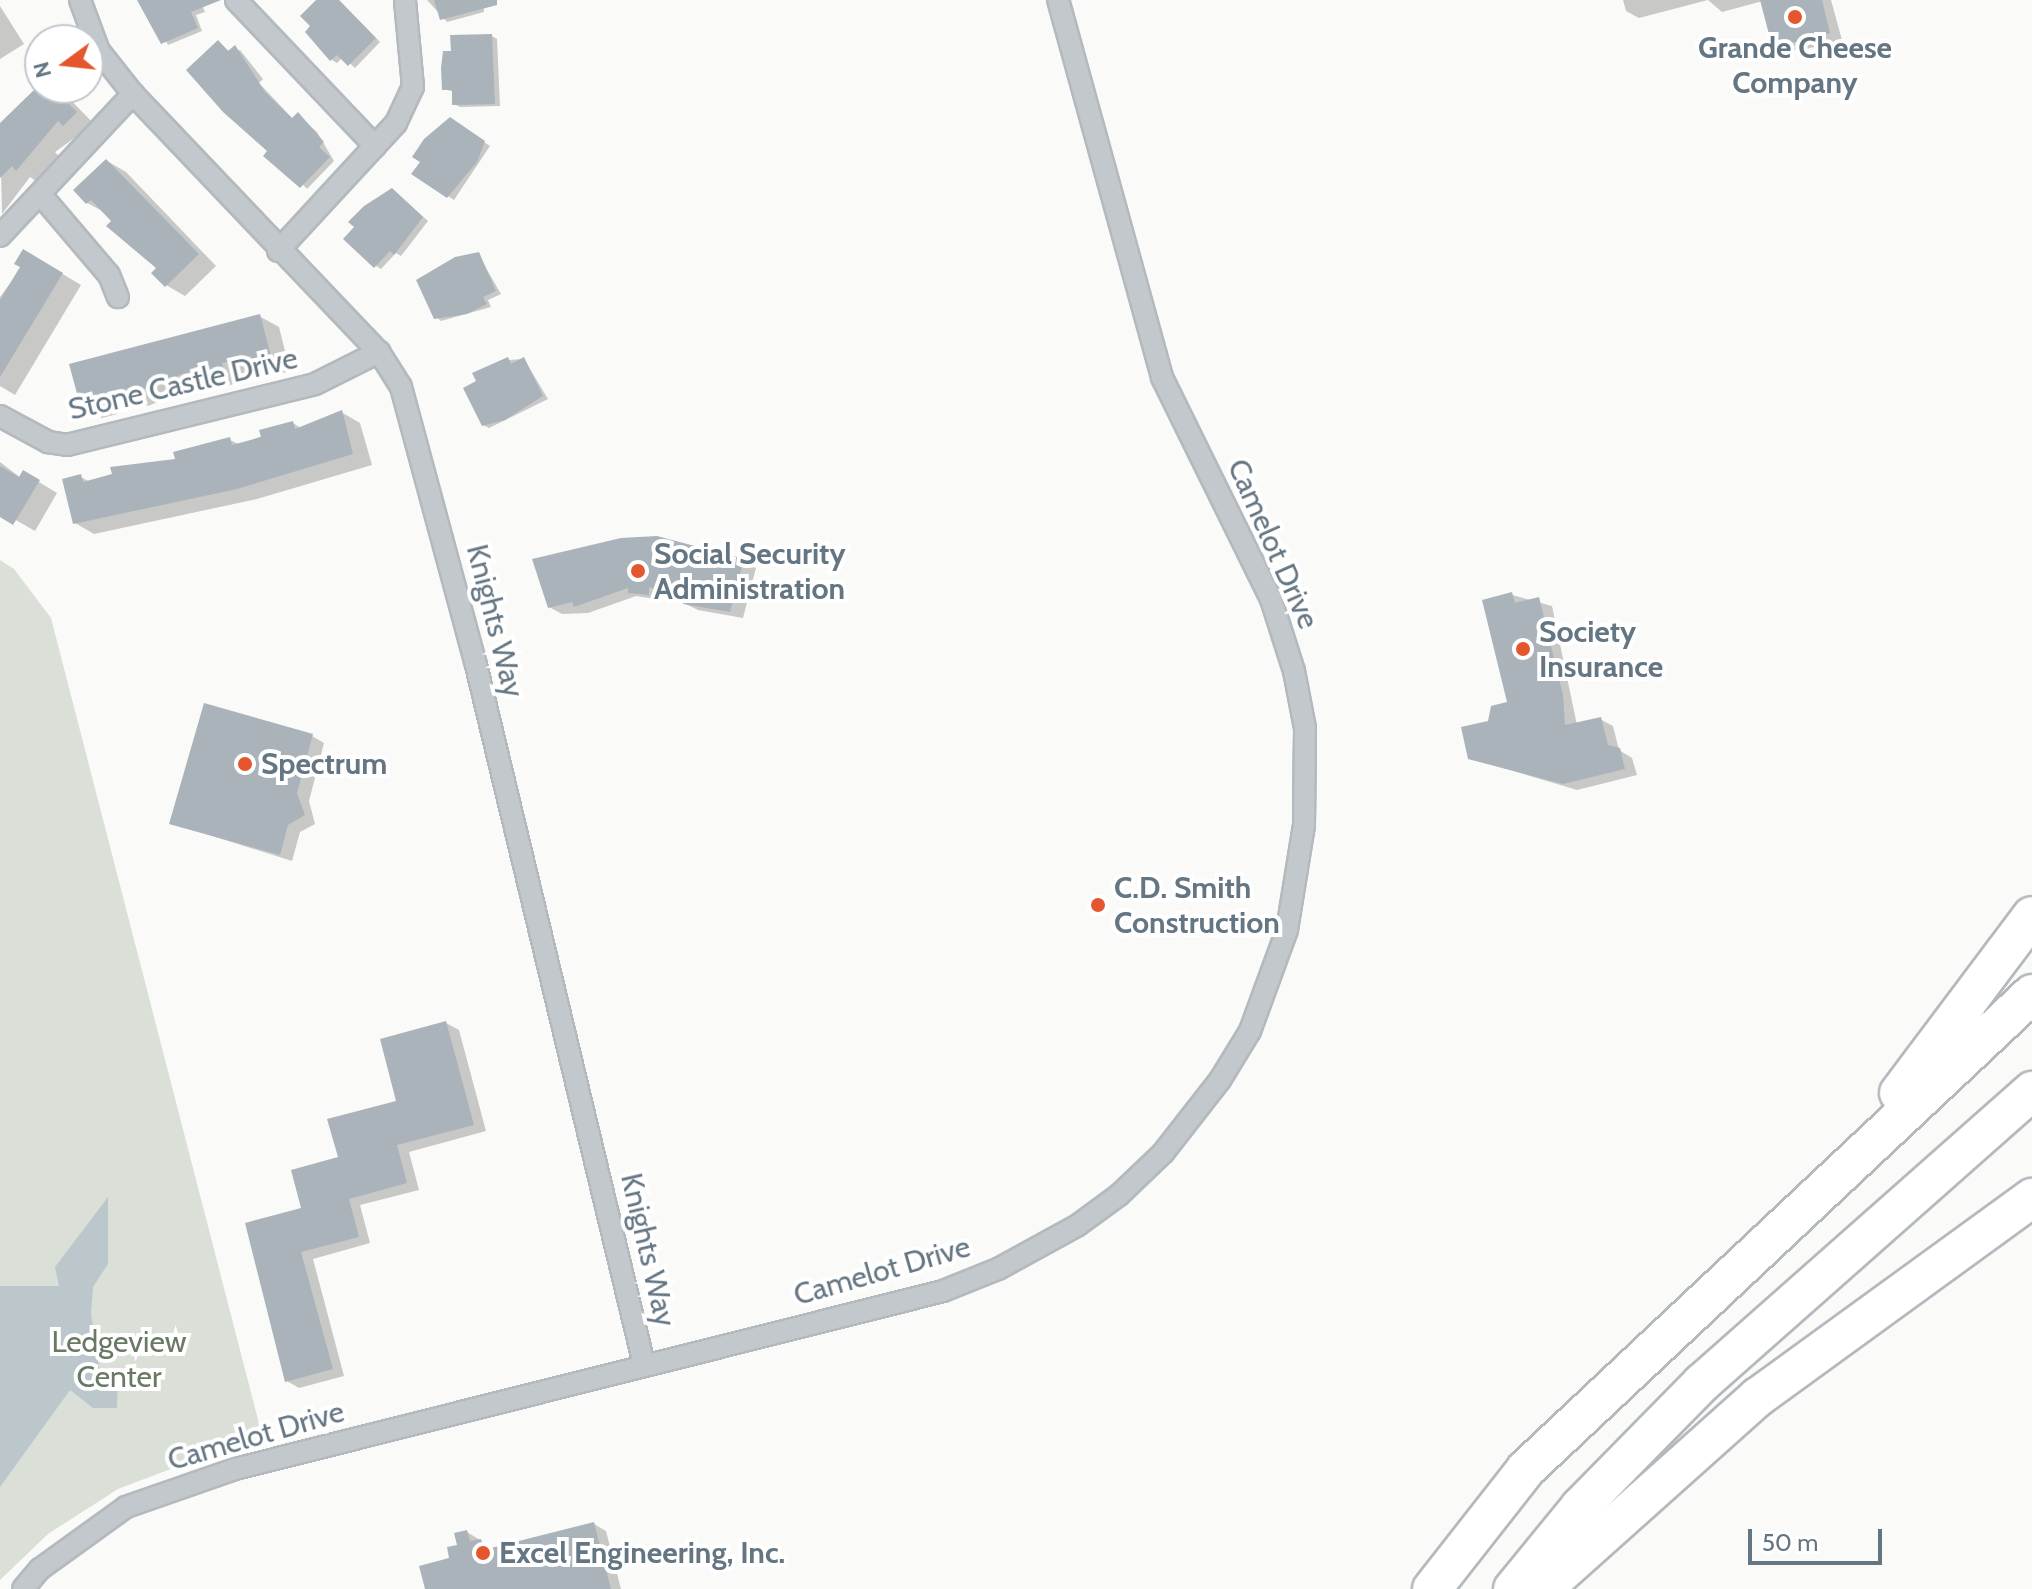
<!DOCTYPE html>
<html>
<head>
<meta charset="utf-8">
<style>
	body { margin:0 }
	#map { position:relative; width:2032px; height:1589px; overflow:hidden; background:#fafaf8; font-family:Cabin,sans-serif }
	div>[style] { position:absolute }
	.green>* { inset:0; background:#dadfd7 }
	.water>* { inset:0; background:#bbc7cb }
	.shadow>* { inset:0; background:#0003 }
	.building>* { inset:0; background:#aab3b9 }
	.roads { filter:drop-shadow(2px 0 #b4b9bd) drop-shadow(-2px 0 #b4b9bd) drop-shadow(0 2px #b4b9bd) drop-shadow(0 -2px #b4b9bd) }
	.street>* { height:20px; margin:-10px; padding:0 10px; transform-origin:10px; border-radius:10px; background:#c3c8cc }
	.highway>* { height:38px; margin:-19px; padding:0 19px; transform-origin:19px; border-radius:19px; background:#fff }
	.dots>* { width:22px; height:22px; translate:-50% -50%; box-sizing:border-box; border:4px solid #fff; border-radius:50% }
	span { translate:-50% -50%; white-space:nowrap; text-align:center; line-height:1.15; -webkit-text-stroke:8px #fff; paint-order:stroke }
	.poi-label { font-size:30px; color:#657683; font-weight:700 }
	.left { translate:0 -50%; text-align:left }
	.street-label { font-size:30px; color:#657683 }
	.park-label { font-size:30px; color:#687a64 }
	.north { position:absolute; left:24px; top:24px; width:80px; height:80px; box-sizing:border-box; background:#fff; border:2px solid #c1c8cd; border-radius:50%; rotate:255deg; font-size:22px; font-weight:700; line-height:32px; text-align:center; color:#657683 }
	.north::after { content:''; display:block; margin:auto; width:28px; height:36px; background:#e4572e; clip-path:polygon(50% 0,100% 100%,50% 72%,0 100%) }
	.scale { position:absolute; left:1748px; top:1529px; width:134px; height:36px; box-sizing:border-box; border:4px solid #657683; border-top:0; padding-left:10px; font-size:24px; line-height:28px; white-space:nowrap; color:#657683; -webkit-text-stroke:6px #fff; paint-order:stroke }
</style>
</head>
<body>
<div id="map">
	<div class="green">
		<i style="clip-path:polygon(0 560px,14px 569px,51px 618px,264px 1443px,189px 1462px,118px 1489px,48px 1534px,0 1580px)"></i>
	</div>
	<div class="water">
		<i style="clip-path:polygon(108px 1197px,108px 1264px,93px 1287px,91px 1314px,100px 1373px,118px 1379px,117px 1408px,93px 1408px,70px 1390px,0 1487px,0 1286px,59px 1286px,55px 1267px)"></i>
	</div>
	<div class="shadow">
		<i style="clip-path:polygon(144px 0,200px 0,205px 12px,196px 15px,202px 31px,168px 45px)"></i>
		<i style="clip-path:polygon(319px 0,339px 0,380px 42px,355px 68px,343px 57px,337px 63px,332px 60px,313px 26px)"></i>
		<i style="clip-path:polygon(427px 0,483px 0,484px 12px,447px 22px)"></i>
		<i style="clip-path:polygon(1623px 0,1831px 0,1842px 40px,1798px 51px,1785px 48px,1773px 40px,1763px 1px,1722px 12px,1708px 0,1639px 18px,1626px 11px)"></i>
		<i style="clip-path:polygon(0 6px,24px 44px,0 59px)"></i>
		<i style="clip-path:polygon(492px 36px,497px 39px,500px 106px,460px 107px,454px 104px,454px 92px,444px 89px,453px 53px)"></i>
		<i style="clip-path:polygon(219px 42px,230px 52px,240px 50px,263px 79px,259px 83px,293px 119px,298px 115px,317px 132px,334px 161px,307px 189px,270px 151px)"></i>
		<i style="clip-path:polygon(40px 87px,64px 93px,94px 124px,55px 152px,60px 157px,36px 181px,30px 177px,2px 214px,0 126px)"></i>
		<i style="clip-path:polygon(456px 123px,490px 146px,454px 200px,414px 174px)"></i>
		<i style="clip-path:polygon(107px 161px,126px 172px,216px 266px,185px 296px,166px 285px,159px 268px,108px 214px,87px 203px)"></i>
		<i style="clip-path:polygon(398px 194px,428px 221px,401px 256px,396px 253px,381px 269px,376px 266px)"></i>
		<i style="clip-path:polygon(24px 251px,81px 285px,15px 395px,0 386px,0 297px,22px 267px)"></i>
		<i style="clip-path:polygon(478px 254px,501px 294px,488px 300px,491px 307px,441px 321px,436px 317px)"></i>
		<i style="clip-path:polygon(259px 316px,279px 327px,290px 371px,274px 375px,262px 368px,240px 374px,242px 382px,211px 390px,201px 384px,148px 406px,138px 400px,115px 407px,117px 414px,102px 418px,82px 407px,71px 365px)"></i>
		<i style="clip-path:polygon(524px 359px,548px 399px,489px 428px,483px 425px,508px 360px)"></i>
		<i style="clip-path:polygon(341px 412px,360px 423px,372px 465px,257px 499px,94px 534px,75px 523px,81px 477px,90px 482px,177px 460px,230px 440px,240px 445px,293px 423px,301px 428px)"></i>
		<i style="clip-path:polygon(0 462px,21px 478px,24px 473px,57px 493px,35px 531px,0 511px)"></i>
		<i style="clip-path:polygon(657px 538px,756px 568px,743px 618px,698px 610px,661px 592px,661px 600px,636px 596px,588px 613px,562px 614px,549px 607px)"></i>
		<i style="clip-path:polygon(1512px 595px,1552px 606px,1577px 725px,1600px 719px,1613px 726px,1619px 750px,1632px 758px,1637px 775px,1577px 790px,1470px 758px,1489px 722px,1510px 703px)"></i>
		<i style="clip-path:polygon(312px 736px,324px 743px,309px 801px,315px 824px,300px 832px,292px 861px,171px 823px)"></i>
		<i style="clip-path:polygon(446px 1023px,459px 1030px,486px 1131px,409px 1152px,419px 1190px,360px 1205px,370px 1243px,313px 1259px,344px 1376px,299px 1388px,287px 1381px,304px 1210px,340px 1159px,399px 1102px)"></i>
		<i style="clip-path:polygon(594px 1524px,606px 1531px,621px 1589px,427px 1589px,467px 1532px,493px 1548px)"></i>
	</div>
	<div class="building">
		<i style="clip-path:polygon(137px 0,221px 0,191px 12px,198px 28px,161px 44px)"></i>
		<i style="clip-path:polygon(316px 0,339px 0,376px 38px,348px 66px,337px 55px,330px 61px,305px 32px,310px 26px,300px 16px)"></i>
		<i style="clip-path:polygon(434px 0,497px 0,497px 5px,440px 20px)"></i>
		<i style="clip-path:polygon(1760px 0,1822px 0,1830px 33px,1784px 45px,1782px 39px,1771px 42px)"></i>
		<i style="clip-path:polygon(492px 34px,495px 104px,452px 105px,452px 90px,442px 90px,441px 68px,443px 51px,451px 51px,450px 35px)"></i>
		<i style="clip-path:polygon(218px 40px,228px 51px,235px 45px,265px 92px,292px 118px,298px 112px,324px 142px,319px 147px,330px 157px,300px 188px,263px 156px,267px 151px,223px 112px,186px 70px)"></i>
		<i style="clip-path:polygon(36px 88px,53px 88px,77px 112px,63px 126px,58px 121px,16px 171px,12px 166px,0 178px,0 123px)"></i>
		<i style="clip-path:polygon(450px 117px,485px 141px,477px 162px,447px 198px,411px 174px,420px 162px,412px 157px,424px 139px)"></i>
		<i style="clip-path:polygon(106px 159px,199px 254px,165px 287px,151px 273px,156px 268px,106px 226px,111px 221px,91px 200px,86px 204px,73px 190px)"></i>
		<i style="clip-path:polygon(392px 188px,423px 217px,394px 255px,390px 251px,374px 268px,343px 239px,354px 227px,348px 222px,364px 206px)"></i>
		<i style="clip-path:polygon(23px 249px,63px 273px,0 377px,0 300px,20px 267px,14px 264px)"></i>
		<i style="clip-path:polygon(479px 252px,496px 291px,483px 297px,487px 304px,467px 314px,434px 319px,416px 280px,455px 257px)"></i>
		<i style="clip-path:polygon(260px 314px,272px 360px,253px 365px,251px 356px,222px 363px,224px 371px,190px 380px,188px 372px,127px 396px,125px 389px,97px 396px,99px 404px,81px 408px,69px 364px)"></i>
		<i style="clip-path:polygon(508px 357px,511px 364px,524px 357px,543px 396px,505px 420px,482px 426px,463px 388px,476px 381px,472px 373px)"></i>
		<i style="clip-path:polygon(342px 410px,353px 454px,237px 489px,73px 524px,62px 479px,81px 474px,83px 482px,112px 474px,110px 467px,175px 459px,173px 452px,230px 437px,232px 445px,261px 437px,259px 430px,293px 421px,295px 429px)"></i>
		<i style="clip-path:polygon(0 466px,19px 477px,23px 470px,40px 480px,13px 525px,0 517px)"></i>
		<i style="clip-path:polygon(657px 536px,744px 559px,730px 612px,683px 604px,684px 600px,649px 587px,649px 595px,628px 593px,628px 588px,574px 607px,572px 602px,548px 608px,532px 559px,621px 538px)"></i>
		<i style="clip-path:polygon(1512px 592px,1515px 603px,1539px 597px,1563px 695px,1565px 725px,1601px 717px,1608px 745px,1620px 748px,1625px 769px,1563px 784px,1468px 759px,1461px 727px,1488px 721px,1491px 706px,1507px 702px,1482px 600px)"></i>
		<i style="clip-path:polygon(204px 703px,313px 734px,297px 793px,305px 815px,288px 825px,280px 855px,169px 824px)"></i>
		<i style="clip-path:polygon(446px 1021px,474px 1125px,397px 1145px,407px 1183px,349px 1199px,359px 1237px,301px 1252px,333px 1369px,285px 1382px,245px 1223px,301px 1208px,291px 1170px,338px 1157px,327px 1119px,396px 1101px,380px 1039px)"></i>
		<i style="clip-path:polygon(594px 1522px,611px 1589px,425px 1589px,419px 1566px,449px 1558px,447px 1547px,457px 1545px,454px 1533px,467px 1530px,470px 1541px,481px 1539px,483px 1550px)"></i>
	</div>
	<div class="roads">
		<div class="street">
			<i style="left:80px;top:0;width:54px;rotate:69.6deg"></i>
			<i style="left:99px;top:51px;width:55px;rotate:51.7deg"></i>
			<i style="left:133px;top:94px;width:356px;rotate:46.4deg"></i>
			<i style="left:379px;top:352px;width:41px;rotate:57.8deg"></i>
			<i style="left:401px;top:387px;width:288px;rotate:74.9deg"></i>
			<i style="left:476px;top:665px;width:719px;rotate:76.49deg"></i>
			<i style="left:236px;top:0;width:202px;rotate:46.4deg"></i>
			<i style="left:40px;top:194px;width:106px;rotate:49.6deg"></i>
			<i style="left:109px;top:275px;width:24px;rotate:68deg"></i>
			<i style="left:0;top:236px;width:195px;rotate:-46.9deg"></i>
			<i style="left:278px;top:251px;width:174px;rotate:-47.3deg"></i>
			<i style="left:396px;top:123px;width:40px;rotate:-65deg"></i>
			<i style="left:413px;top:87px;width:87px;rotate:-95.3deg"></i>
			<i style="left:0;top:416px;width:55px;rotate:28.4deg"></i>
			<i style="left:48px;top:442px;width:19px;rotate:9deg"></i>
			<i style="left:67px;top:445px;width:255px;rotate:-13.8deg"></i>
			<i style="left:315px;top:384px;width:72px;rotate:-26.6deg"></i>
			<i style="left:23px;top:1589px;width:26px;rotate:-50deg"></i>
			<i style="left:40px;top:1569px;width:106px;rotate:-35.8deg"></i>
			<i style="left:126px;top:1507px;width:115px;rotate:-19.2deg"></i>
			<i style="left:235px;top:1469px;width:730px;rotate:-14.11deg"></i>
			<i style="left:943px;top:1291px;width:59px;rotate:-21.8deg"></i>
			<i style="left:998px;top:1269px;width:91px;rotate:-28.8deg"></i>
			<i style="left:1078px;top:1225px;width:51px;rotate:-36.2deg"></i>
			<i style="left:1119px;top:1195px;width:61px;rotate:-43.7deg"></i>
			<i style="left:1163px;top:1153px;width:93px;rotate:-52deg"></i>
			<i style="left:1220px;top:1080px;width:57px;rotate:-58.5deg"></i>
			<i style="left:1250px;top:1031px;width:108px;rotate:-69.9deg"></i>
			<i style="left:1287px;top:930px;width:106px;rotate:-80.8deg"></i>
			<i style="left:1304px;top:825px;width:97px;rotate:-89.4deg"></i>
			<i style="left:1305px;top:728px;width:58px;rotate:-100.9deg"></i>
			<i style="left:1294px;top:671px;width:76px;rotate:-107.7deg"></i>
			<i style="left:1271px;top:599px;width:247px;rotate:-116.2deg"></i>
			<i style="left:1162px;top:377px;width:391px;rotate:-105.4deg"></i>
		</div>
		<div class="highway">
			<i style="left:1899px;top:1093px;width:221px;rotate:-53.1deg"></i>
			<i style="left:1432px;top:1589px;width:152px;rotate:-51.9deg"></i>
			<i style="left:1526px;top:1469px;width:694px;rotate:-43.19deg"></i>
			<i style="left:1513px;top:1589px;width:106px;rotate:-50.7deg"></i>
			<i style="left:1580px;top:1507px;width:174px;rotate:-45.5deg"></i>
			<i style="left:1702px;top:1383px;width:441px;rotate:-41.5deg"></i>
			<i style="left:1543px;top:1589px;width:288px;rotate:-41.8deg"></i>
			<i style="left:1758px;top:1397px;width:339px;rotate:-36deg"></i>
		</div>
	</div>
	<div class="dots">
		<i style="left:1795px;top:17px;background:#e4572e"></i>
		<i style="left:638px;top:571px;background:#e4572e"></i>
		<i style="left:1523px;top:649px;background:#e4572e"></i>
		<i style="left:245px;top:764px;background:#e4572e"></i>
		<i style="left:1098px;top:905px;background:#e4572e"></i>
		<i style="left:483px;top:1553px;background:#e4572e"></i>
	</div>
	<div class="poi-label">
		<span style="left:1795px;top:65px">Grande Cheese<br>Company</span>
		<span class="left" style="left:654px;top:571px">Social Security<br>Administration</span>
		<span class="left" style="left:1539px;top:649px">Society<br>Insurance</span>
		<span class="left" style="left:261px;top:764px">Spectrum</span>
		<span class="left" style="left:1114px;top:905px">C.D. Smith<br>Construction</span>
		<span class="left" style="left:499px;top:1553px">Excel Engineering, Inc.</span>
	</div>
	<div class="street-label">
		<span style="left:183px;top:384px;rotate:-13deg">Stone Castle Drive</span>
		<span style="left:1273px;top:544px;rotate:66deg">Camelot Drive</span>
		<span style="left:495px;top:621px;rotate:76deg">Knights Way</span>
		<span style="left:648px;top:1250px;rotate:77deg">Knights Way</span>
		<span style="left:882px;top:1271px;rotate:-16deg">Camelot Drive</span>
		<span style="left:256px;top:1436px;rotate:-16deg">Camelot Drive</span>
	</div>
	<div class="park-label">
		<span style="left:119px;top:1359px">Ledgeview<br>Center</span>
	</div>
	<div class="north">N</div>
	<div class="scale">50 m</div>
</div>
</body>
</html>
